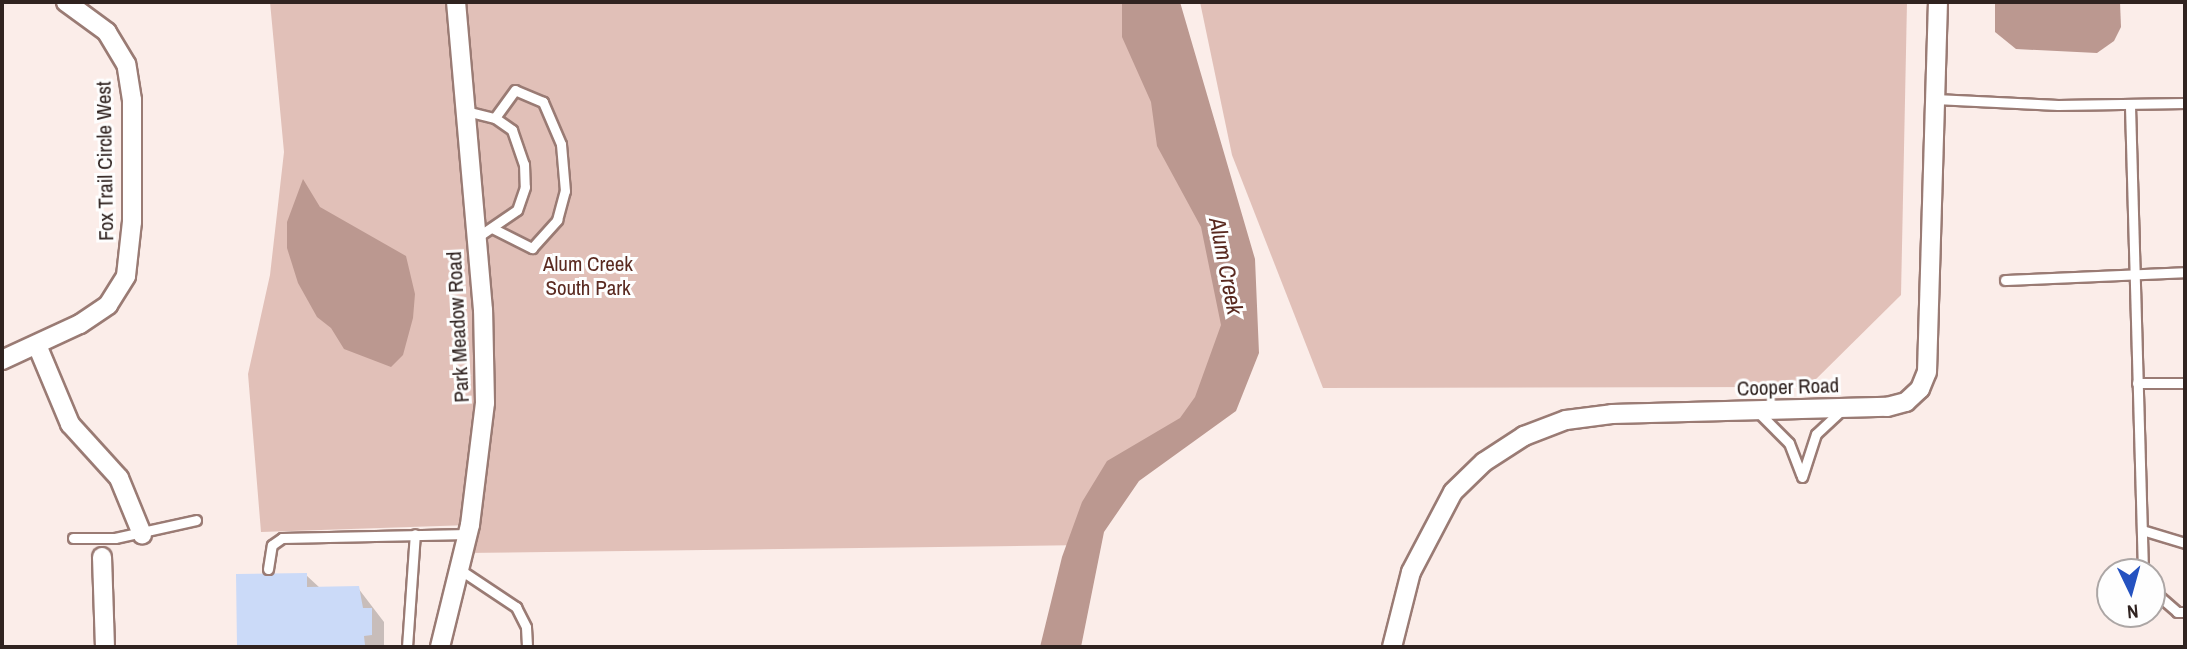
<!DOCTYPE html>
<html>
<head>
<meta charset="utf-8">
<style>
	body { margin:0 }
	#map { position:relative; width:2187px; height:649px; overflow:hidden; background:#fbede9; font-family:"Archivo Narrow",sans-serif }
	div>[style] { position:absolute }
	.green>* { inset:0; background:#e1c0b8 }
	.water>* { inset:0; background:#bb9890 }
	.shadow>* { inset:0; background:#0003 }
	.building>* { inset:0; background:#cbdaf8 }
	.roads { filter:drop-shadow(2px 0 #9a7b74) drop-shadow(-2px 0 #9a7b74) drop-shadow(0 2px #9a7b74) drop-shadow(0 -2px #9a7b74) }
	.service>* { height:9px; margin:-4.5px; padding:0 4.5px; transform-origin:4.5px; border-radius:4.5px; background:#fff }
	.minor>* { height:18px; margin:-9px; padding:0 9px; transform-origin:9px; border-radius:9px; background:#fff }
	span { translate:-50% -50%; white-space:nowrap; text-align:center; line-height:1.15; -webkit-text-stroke:6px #fefefe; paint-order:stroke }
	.street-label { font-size:21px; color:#302320 }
	.park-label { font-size:21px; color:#5a2a20 }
	.water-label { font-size:23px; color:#59291f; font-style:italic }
	.frame { position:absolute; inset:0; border:4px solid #302320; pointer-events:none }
	.north { position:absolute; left:2096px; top:558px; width:70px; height:70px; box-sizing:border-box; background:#fefefe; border:2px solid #aca6a5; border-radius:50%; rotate:175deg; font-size:19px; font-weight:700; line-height:28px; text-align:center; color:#302320 }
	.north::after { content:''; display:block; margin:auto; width:24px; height:32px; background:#2552c0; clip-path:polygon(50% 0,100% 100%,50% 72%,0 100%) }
</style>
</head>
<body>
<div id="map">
	<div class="green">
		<i style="clip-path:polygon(270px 2px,1155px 2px,1238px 330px,1210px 416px,1123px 477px,1087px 545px,463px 553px,470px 525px,261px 532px,248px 374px,270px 275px,284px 152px)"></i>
		<i style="clip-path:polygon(1200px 2px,1907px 2px,1901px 295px,1808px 387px,1323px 388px,1232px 155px)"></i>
	</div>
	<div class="water">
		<i style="clip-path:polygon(1122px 2px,1180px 2px,1255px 259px,1259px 353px,1236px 411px,1139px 481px,1104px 532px,1081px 647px,1040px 647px,1062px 557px,1082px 502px,1107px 461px,1180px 418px,1195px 397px,1221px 325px,1201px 227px,1157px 146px,1151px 102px,1122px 37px)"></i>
		<i style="clip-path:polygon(1995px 2px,2120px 2px,2121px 27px,2114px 41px,2097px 53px,2016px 49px,1995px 32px)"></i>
		<i style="clip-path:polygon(303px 179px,320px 207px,406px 256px,415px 294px,413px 318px,403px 355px,391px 367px,344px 349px,331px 328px,317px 317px,298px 283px,287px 248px,287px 222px)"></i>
	</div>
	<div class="shadow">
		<i style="clip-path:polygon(306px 575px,320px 588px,358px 588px,384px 622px,384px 647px,239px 647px,238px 576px)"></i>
	</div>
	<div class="building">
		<i style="clip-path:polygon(307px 573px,307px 587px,359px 586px,363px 608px,372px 608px,372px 635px,364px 636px,365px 645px,237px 647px,236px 574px)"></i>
	</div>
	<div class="roads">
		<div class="service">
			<i style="left:1935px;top:99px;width:123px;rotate:2.8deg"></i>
			<i style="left:2058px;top:105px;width:127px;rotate:-0.9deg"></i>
			<i style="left:2130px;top:106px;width:466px;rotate:88.4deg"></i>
			<i style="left:466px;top:111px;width:30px;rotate:14deg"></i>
			<i style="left:495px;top:118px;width:21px;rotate:35deg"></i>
			<i style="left:512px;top:130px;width:36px;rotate:71deg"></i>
			<i style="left:524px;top:164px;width:23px;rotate:88deg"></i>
			<i style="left:525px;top:187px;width:24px;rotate:109deg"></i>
			<i style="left:517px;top:210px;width:50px;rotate:145.7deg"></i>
			<i style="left:492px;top:228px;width:45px;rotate:26.6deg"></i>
			<i style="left:532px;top:248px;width:38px;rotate:-48deg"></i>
			<i style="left:557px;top:220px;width:30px;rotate:-75deg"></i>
			<i style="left:565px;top:191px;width:47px;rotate:-94.9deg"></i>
			<i style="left:561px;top:144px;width:46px;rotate:-113.2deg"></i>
			<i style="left:543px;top:102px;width:30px;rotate:-157deg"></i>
			<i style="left:515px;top:90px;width:34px;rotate:126deg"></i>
			<i style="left:2005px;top:280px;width:180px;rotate:-2.5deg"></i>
			<i style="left:2137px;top:383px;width:48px"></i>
			<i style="left:1759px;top:413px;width:42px;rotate:45deg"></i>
			<i style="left:1789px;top:443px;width:34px;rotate:69deg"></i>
			<i style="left:1802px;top:477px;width:45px;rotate:-72deg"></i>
			<i style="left:1816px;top:434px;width:33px;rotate:-43deg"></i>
			<i style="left:2142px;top:530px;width:45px;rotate:16.8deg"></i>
			<i style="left:73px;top:538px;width:42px"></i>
			<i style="left:115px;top:538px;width:83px;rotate:-12.5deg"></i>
			<i style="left:268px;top:569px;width:24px;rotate:-81deg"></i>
			<i style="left:272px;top:545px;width:12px;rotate:-35deg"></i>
			<i style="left:282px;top:538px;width:186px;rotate:-1.2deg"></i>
			<i style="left:459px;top:569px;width:69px;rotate:33.7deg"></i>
			<i style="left:516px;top:607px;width:22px;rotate:63deg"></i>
			<i style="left:526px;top:627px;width:20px;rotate:87deg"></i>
			<i style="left:2152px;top:590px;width:33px;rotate:41deg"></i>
			<i style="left:2177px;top:612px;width:8px"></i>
			<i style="left:407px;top:647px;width:113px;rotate:-86deg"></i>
		</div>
		<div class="minor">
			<i style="left:37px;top:345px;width:86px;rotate:67.3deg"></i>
			<i style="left:70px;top:424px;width:73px;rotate:47.8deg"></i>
			<i style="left:119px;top:478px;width:61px;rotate:67.7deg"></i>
			<i style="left:2px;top:360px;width:86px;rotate:-24.8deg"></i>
			<i style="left:80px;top:324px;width:34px;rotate:-34deg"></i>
			<i style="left:108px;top:305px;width:34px;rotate:-58deg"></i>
			<i style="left:126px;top:276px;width:54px;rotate:-83.7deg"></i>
			<i style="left:132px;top:222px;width:122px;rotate:-90deg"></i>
			<i style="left:132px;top:100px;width:36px;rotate:-99deg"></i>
			<i style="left:126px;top:64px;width:37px;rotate:-121deg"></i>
			<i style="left:107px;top:32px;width:51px;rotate:-143.8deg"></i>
			<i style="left:102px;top:557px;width:90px;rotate:88.1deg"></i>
			<i style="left:440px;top:647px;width:126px;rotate:-76.2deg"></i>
			<i style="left:470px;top:525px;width:123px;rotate:-83deg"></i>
			<i style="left:485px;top:403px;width:93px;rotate:-91.2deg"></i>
			<i style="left:483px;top:310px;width:309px;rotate:-95deg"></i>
			<i style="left:1392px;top:647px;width:77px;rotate:-75.8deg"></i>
			<i style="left:1411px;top:572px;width:90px;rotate:-62.3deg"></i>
			<i style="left:1453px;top:492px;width:43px;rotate:-44.1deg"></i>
			<i style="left:1484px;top:462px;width:48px;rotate:-33deg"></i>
			<i style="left:1524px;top:436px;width:45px;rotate:-20.9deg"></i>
			<i style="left:1566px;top:420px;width:46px;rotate:-7.4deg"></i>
			<i style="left:1612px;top:414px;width:275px;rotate:-1.5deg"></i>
			<i style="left:1887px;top:407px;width:20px;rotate:-15deg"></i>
			<i style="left:1906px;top:402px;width:19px;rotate:-43deg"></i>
			<i style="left:1920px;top:389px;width:18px;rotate:-68deg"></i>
			<i style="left:1927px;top:372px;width:370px;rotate:-88.3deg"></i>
		</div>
	</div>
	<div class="street-label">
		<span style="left:105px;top:161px;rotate:-91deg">Fox Trail Circle West</span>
		<span style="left:458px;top:327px;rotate:-93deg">Park Meadow Road</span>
		<span style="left:1788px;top:387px;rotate:-2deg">Cooper Road</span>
	</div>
	<div class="park-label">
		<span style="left:588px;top:276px">Alum Creek<br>South Park</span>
	</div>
	<div class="water-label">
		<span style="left:1226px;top:266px;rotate:79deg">Alum Creek</span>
	</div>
	<div class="frame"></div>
	<div class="north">N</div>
</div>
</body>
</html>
